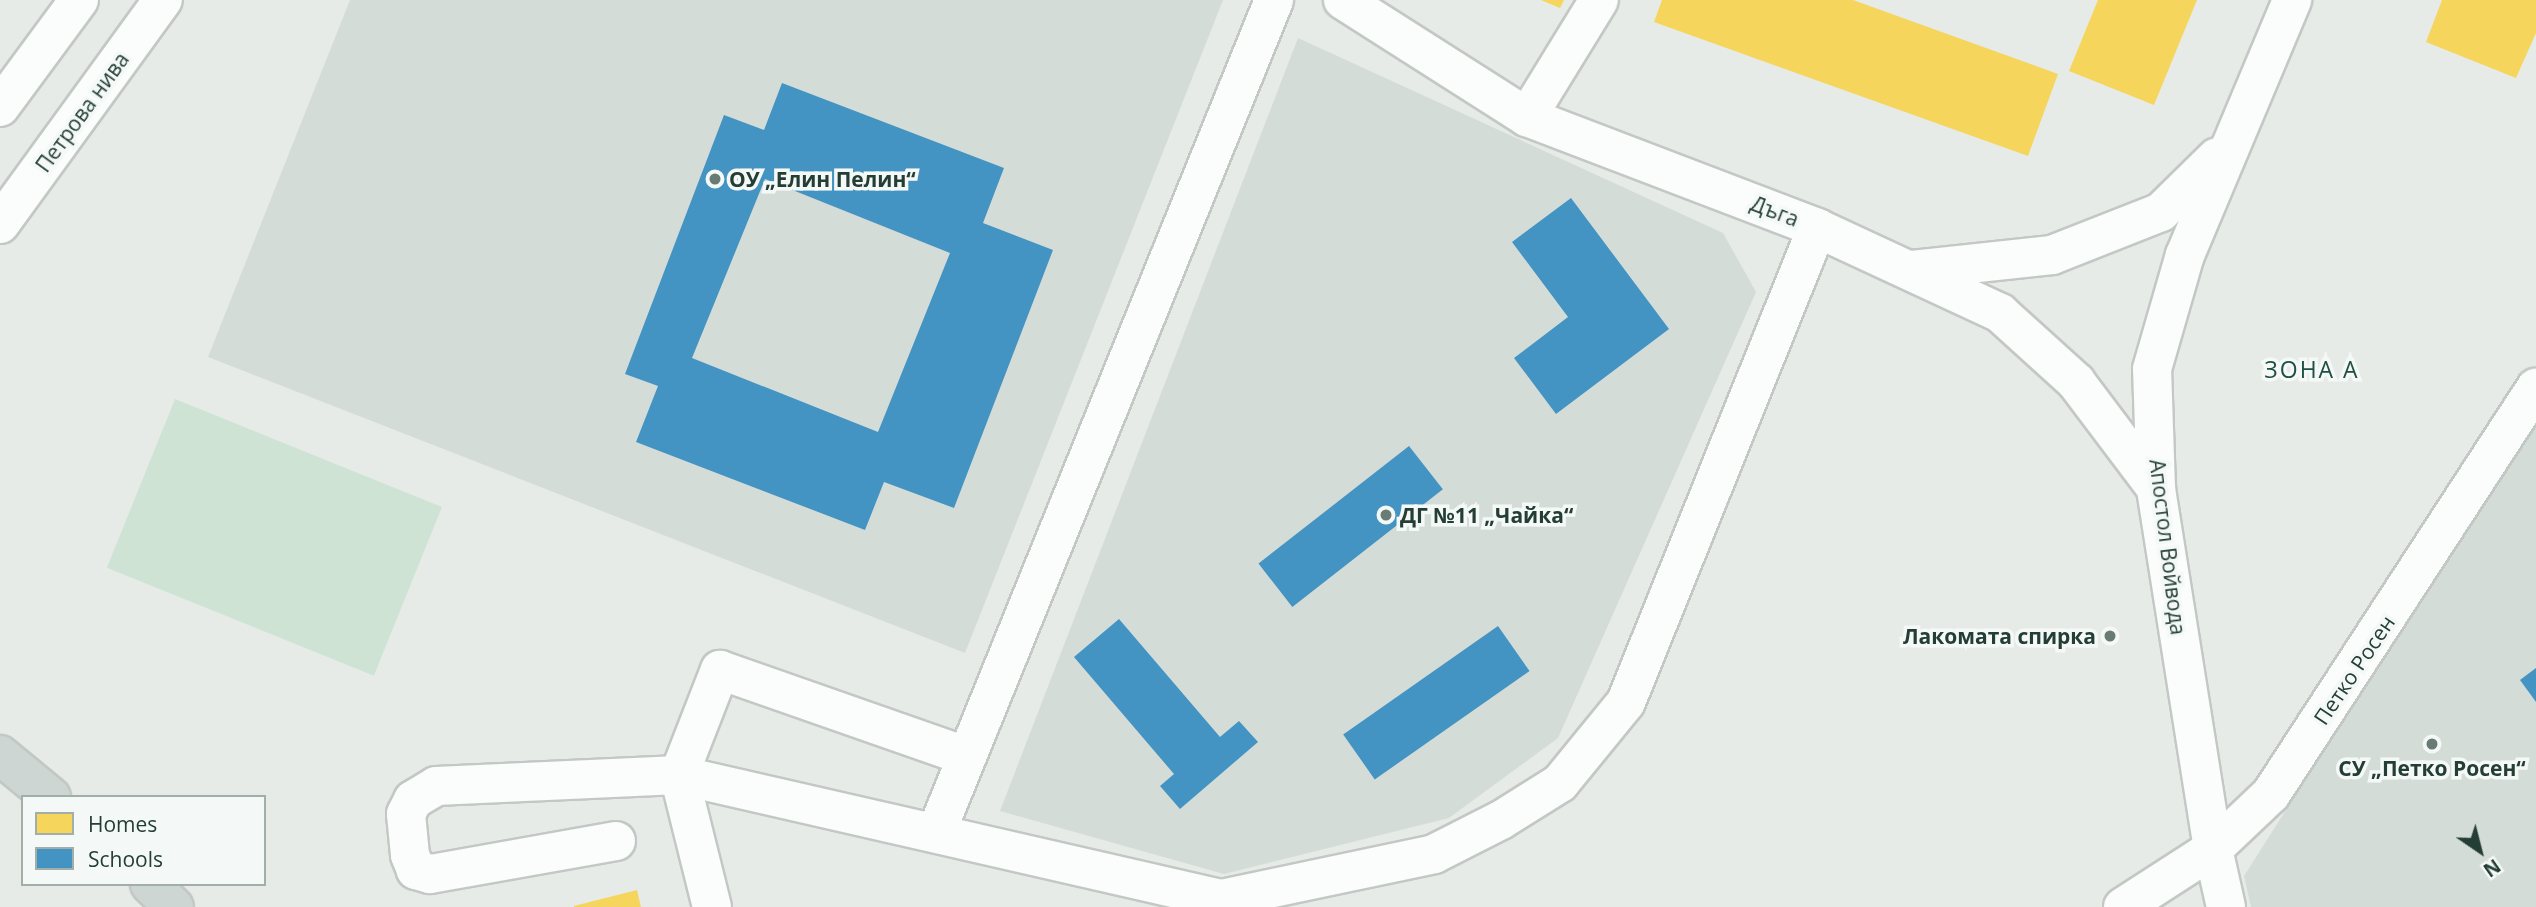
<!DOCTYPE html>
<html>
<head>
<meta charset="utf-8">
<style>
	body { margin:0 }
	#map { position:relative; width:2536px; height:907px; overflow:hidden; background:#e6ebe8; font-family:"Open Sans",sans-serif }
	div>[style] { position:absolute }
	.built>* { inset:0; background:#d4dcd8 }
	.green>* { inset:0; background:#cfe3d5; transform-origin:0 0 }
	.homes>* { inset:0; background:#f6d55c }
	.schools>* { inset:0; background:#4393c3; transform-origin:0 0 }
	.roads { filter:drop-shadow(2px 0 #c3c8c5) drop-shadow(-2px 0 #c3c8c5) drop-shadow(0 2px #c3c8c5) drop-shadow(0 -2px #c3c8c5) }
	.minor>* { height:38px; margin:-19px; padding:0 19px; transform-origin:19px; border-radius:19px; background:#fbfcfc }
	.major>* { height:38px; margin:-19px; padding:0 19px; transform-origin:19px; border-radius:19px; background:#ced6d4 }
	.dots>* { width:19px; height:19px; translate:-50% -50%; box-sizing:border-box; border:4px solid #f4f9f7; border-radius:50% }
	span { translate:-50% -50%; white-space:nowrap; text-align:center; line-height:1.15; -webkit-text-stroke:7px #f4f9f7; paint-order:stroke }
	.street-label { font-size:21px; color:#243e36 }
	.poi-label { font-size:21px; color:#243e36; font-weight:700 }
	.left { translate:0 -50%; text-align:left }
	.right { translate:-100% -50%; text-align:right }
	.neighbourhood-label { font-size:23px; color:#204f43; letter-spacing:2px }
	.legend { position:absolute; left:21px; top:795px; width:245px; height:91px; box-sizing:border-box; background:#f4f9f7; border:2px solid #a1aeaa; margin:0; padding:9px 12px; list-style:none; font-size:21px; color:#243e36 }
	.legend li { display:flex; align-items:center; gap:14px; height:35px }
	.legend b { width:35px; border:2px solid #a1aeaa }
	.north { position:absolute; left:2445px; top:816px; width:70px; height:70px; -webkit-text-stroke:5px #f4f9f7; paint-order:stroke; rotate:145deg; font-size:19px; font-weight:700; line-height:28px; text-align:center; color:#243e36 }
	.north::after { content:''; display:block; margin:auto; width:24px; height:32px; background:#243e36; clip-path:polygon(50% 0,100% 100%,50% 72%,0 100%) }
</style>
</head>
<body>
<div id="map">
	<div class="built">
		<i style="clip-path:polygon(350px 0,1223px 0,965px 653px,208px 357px)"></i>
		<i style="clip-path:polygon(1298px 38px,1723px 233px,1756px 292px,1558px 738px,1449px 818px,1224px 874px,1000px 811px)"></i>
		<i style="clip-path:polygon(2536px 416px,2536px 907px,2251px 907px,2244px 876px)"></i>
	</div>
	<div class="green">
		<i style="left:175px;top:399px;width:288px;height:182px;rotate:22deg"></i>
	</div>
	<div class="homes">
		<i style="clip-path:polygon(1541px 0,1564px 0,1560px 8px)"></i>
		<i style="clip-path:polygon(1662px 0,1853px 0,2058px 74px,2028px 156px,1654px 22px)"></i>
		<i style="clip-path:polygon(2098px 0,2197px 0,2154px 105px,2069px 71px)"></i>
		<i style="clip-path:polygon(2442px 0,2536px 0,2536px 33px,2516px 78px,2426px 42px)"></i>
		<i style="clip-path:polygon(637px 890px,641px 907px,574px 907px,574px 906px)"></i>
	</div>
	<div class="schools">
		<i style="clip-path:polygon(evenodd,782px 83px,1004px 168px,983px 223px,1053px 250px,954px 508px,884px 482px,865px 530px,636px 442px,658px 386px,625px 374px,724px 115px,764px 130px,782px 83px,765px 179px,950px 253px,878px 432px,692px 358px,765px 179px)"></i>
		<i style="clip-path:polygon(1571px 198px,1669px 329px,1556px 414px,1514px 358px,1568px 317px,1512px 242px)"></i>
		<i style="left:1409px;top:446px;width:55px;height:191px;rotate:52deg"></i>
		<i style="clip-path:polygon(1119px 619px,1220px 737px,1239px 721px,1258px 742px,1180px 809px,1160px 786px,1174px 774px,1074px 657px)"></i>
		<i style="left:1498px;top:626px;width:55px;height:189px;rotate:55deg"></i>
		<i style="clip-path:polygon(2536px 668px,2536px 702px,2520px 680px)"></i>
	</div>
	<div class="roads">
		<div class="minor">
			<i style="left:1343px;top:0;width:218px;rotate:32.5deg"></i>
			<i style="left:1527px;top:117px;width:311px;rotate:20.9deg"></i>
			<i style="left:1817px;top:228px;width:202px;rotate:24.9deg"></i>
			<i style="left:2000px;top:313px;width:103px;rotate:42.2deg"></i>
			<i style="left:2076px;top:382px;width:133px;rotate:53deg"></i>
			<i style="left:0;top:107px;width:133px;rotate:-53.6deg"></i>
			<i style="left:1527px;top:117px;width:137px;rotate:-58.4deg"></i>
			<i style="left:0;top:224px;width:277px;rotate:-54deg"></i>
			<i style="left:1912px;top:270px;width:141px;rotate:-6.1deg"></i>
			<i style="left:2052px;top:255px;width:117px;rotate:-21.5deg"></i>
			<i style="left:2161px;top:212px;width:78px;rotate:-44.5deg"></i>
			<i style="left:936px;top:833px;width:899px;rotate:-67.91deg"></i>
			<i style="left:616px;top:841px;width:189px;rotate:169.9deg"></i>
			<i style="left:430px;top:874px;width:15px;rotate:-164deg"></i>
			<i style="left:416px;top:870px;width:16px;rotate:-112deg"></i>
			<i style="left:410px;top:855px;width:41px;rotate:-95.6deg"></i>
			<i style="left:406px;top:814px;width:16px;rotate:-63deg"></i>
			<i style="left:413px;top:800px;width:27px;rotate:-31deg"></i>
			<i style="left:436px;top:786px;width:243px;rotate:-2.6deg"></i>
			<i style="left:679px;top:775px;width:556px;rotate:12.89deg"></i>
			<i style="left:1221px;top:899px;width:218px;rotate:-11.9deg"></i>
			<i style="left:1434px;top:854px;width:75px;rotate:-26.9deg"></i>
			<i style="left:1501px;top:820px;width:70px;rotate:-32.1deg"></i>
			<i style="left:1560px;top:783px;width:104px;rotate:-50.8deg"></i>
			<i style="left:1626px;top:702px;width:511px;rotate:-68.05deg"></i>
			<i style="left:712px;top:907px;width:136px;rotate:-104deg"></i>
			<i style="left:679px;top:775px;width:113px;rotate:-68.7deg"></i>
			<i style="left:720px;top:670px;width:260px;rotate:19.3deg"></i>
			<i style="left:2123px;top:907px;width:107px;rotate:-32.8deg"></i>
			<i style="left:2213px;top:849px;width:80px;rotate:-43.5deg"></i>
			<i style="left:2271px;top:794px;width:485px;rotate:-56.9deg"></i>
			<i style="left:2226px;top:907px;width:59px;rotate:-102.6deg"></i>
			<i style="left:2213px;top:849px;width:365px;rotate:-99deg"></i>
			<i style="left:2156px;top:488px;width:119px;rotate:-91.9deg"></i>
			<i style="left:2152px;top:369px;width:119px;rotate:-73.9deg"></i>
			<i style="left:2185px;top:255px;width:277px;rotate:-67.2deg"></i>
		</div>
		<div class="major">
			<i style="left:0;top:755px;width:66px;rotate:39.5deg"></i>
			<i style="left:150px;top:884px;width:33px;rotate:44deg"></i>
		</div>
	</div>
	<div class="dots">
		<i style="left:715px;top:179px;background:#687b74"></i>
		<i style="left:1386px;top:515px;background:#687b74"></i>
		<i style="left:2110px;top:636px;background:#687b74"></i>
		<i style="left:2432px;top:744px;background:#687b74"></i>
	</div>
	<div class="street-label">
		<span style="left:82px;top:112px;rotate:-54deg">Петрова нива</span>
		<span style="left:1775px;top:211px;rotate:21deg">Дъга</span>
		<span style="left:2168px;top:547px;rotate:83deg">Апостол Войвода</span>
		<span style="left:2354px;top:670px;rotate:-56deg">Петко Росен</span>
	</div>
	<div class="poi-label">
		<span class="left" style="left:729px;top:179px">ОУ „Елин Пелин“</span>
		<span class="left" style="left:1400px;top:515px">ДГ №11 „Чайка“</span>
		<span class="right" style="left:2096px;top:636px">Лакомата спирка</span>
		<span style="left:2432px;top:768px">СУ „Петко Росен“</span>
	</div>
	<div class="neighbourhood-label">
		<span style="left:2312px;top:369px">ЗОНА А</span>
	</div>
	<ul class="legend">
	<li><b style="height:19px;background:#f6d55c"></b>Homes</li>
	<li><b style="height:19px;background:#4393c3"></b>Schools</li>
	</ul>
	<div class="north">N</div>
</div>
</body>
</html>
